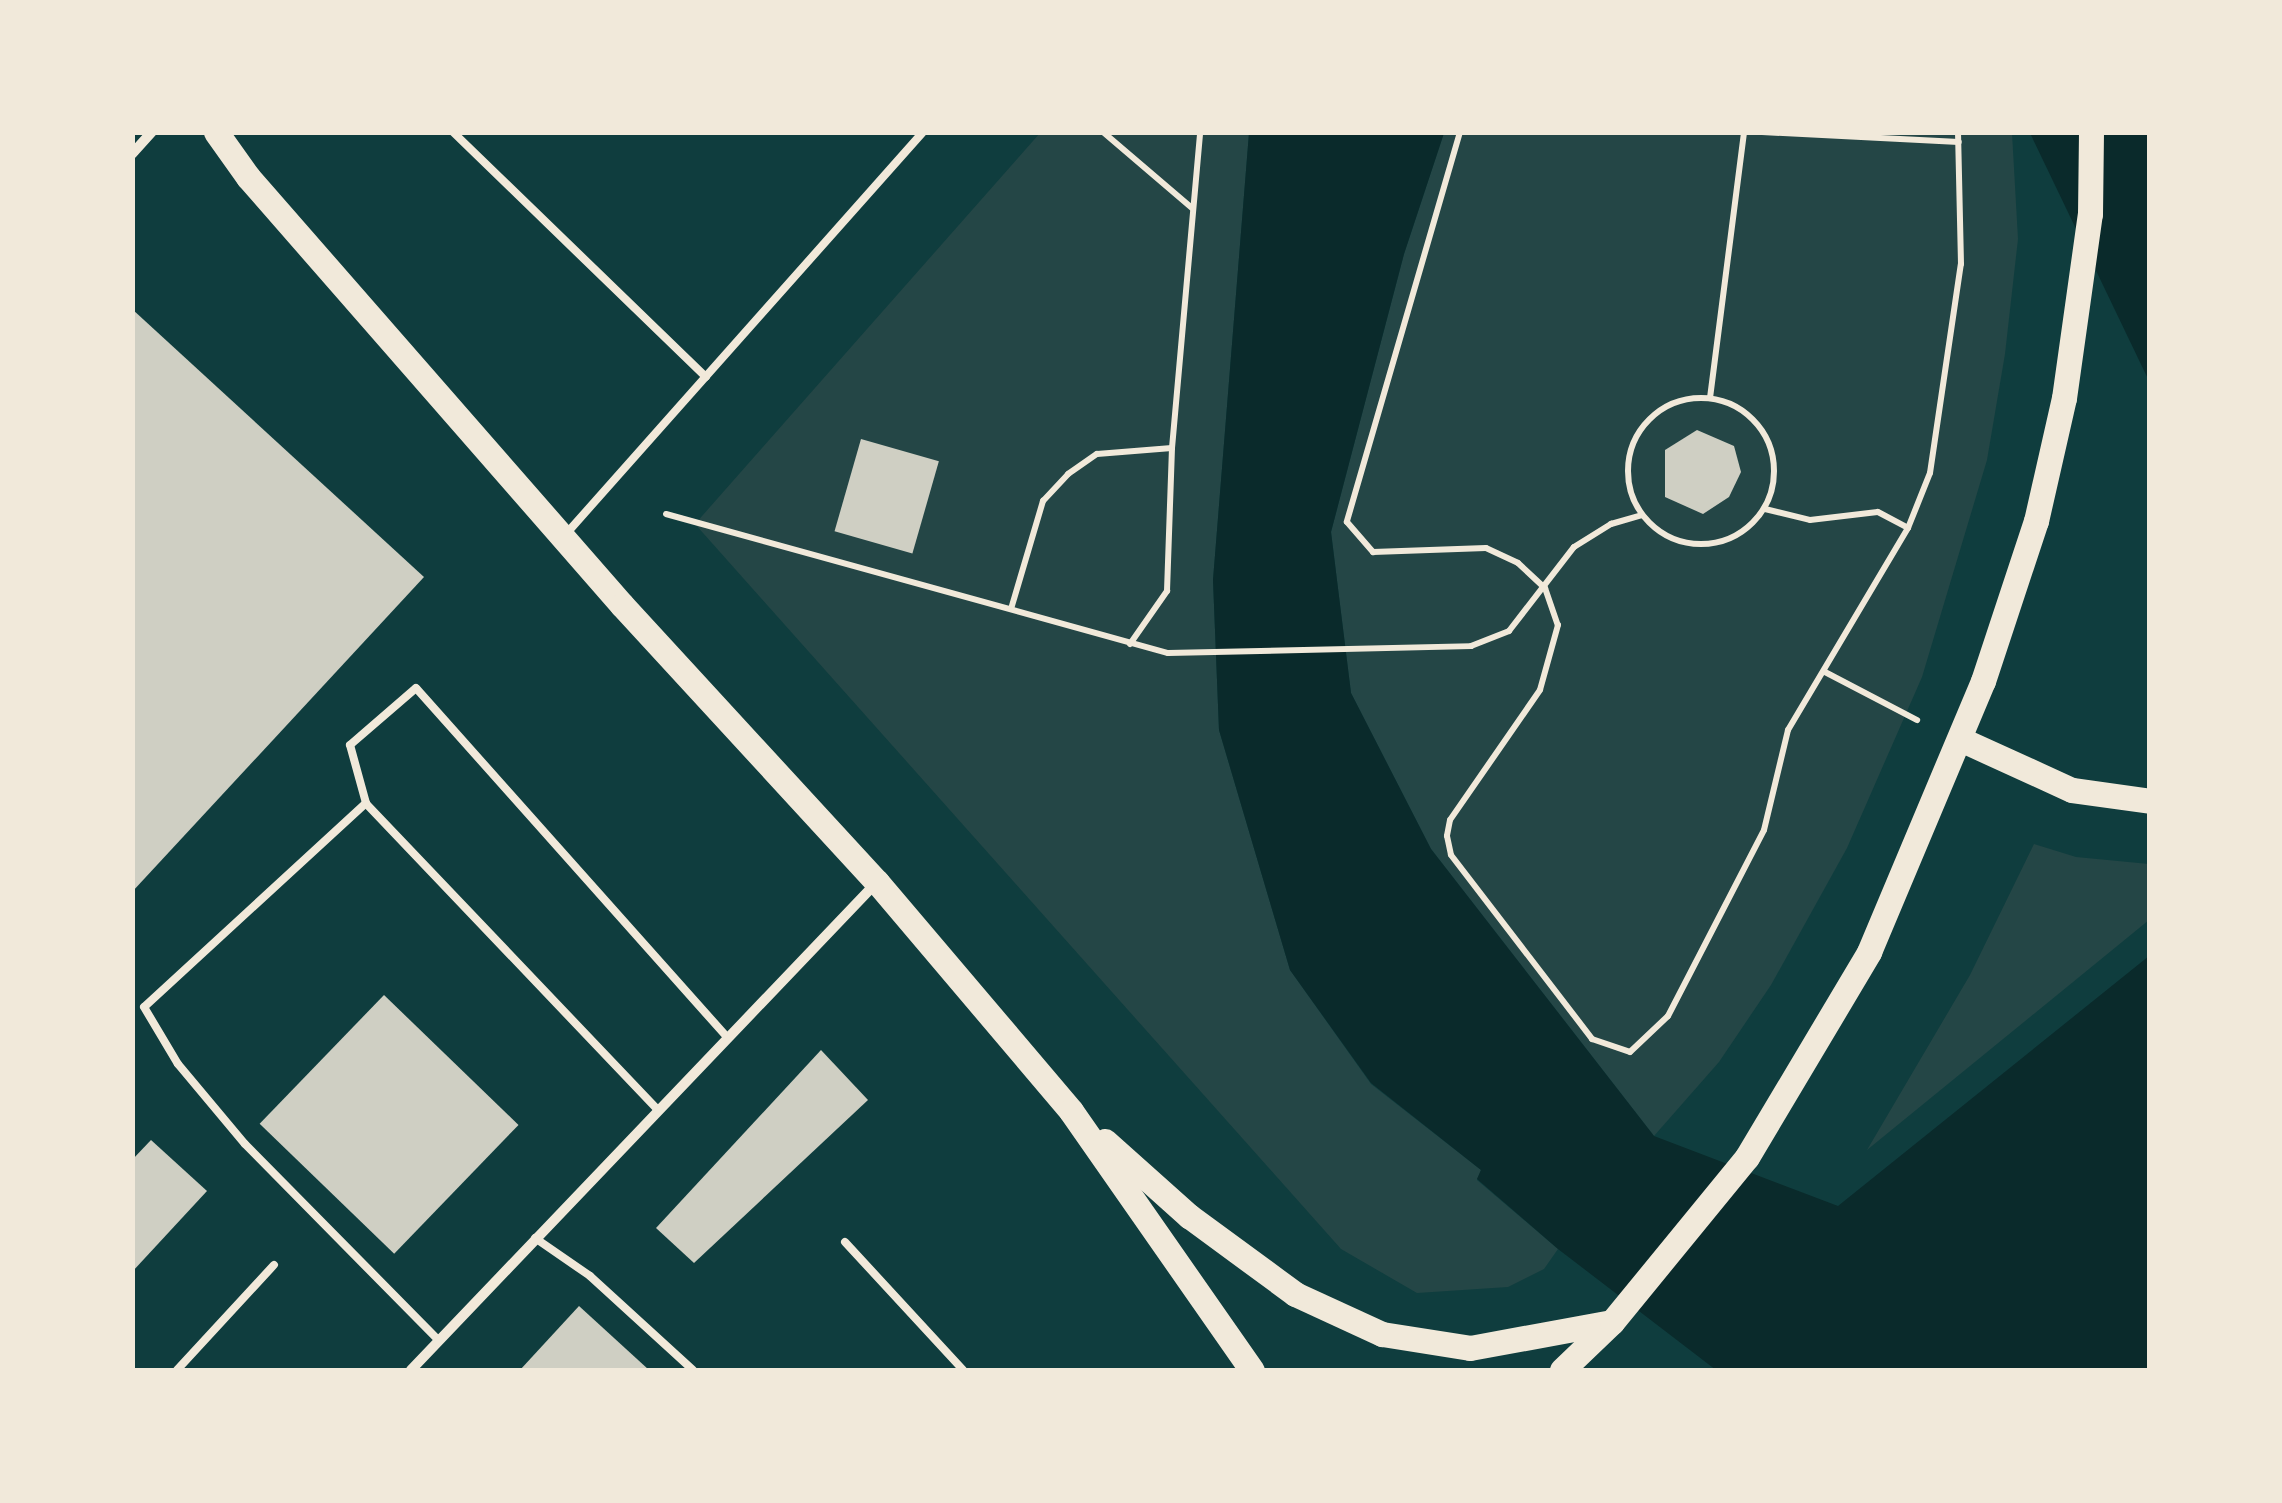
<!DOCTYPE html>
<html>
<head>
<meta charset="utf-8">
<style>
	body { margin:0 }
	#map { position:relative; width:2282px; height:1503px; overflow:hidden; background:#0f3d3e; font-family:"Open Sans",sans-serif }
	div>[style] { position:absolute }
	.green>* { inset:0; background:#244646 }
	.water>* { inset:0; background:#0a2a2b }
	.building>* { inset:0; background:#cfcfc3; transform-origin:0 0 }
	.path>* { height:6px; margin:-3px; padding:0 3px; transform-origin:3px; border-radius:3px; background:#f1e9da }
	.path>.ring { margin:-3px; padding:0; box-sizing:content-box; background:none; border:6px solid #f1e9da; border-radius:50% }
	.service>* { height:8px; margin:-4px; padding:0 4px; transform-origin:4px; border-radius:4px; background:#f1e9da }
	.minor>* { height:10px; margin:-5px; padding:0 5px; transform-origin:5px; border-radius:5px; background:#f1e9da }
	.primary>* { height:25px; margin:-12.5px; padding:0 12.5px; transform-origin:12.5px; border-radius:12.5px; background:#f1e9da }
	span { translate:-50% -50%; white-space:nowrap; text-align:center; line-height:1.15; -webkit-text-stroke:10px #f1e9da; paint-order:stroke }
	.frame { position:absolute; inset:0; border:135px solid #f1e9da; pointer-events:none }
</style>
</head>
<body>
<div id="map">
	<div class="green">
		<i style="clip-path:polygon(1040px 133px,1249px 133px,1213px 580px,1219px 730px,1290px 970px,1371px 1084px,1481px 1170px,1477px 1180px,1558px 1249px,1544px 1269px,1508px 1287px,1417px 1293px,1341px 1249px,695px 524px)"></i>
		<i style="clip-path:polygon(1444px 133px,2012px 133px,2018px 239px,2005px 354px,1987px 460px,1922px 677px,1847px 848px,1771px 985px,1719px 1062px,1654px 1136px,1431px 849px,1351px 693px,1331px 532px,1404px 254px)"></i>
		<i style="clip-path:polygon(2034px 844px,2076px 857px,2149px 864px,2149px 920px,1867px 1150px,1970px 975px)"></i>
	</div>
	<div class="water">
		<i style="clip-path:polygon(1249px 133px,1444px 133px,1404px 254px,1331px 532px,1351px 693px,1431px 849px,1654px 1136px,1838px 1206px,2149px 956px,2149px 1370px,1716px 1370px,1558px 1249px,1477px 1179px,1481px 1170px,1371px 1083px,1290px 970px,1219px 730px,1213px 580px)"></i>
		<i style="clip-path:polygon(2030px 133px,2149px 133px,2149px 381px)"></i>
	</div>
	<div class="building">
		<i style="clip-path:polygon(132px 309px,424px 577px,132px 892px)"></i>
		<i style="clip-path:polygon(1697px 430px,1734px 446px,1741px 472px,1729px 497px,1703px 514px,1665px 497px,1665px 450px)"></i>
		<i style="left:861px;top:439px;width:81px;height:96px;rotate:16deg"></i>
		<i style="left:384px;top:995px;width:187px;height:179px;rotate:44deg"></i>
		<i style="clip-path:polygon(821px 1050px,868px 1100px,694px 1263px,656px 1228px)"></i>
		<i style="clip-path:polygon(151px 1140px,207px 1191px,132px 1272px,132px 1160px)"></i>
		<i style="clip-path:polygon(579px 1306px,649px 1370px,520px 1370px)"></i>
	</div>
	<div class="path">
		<i style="left:1103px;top:132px;width:117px;rotate:40.5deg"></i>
		<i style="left:1460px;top:132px;width:406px;rotate:106.2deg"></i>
		<i style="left:1347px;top:522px;width:40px;rotate:49deg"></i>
		<i style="left:1373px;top:552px;width:113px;rotate:-2deg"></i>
		<i style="left:1486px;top:548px;width:35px;rotate:25deg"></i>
		<i style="left:1518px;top:563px;width:37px;rotate:43deg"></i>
		<i style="left:1545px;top:588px;width:39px;rotate:71deg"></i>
		<i style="left:1558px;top:625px;width:67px;rotate:105.5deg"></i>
		<i style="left:1540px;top:690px;width:158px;rotate:124.7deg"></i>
		<i style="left:1450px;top:820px;width:16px;rotate:101deg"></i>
		<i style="left:1447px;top:836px;width:19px;rotate:78deg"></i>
		<i style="left:1451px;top:855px;width:232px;rotate:52.5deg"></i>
		<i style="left:1592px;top:1039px;width:40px;rotate:18.9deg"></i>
		<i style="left:1630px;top:1052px;width:52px;rotate:-43.5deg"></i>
		<i style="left:1668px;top:1016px;width:209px;rotate:-62.7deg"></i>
		<i style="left:1764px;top:830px;width:103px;rotate:-76.5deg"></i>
		<i style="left:1788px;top:730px;width:235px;rotate:-59.3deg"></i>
		<i style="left:1908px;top:528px;width:59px;rotate:-68.2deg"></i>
		<i style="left:1930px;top:473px;width:211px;rotate:-81.6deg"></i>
		<i style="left:1961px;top:264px;width:132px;rotate:-91.3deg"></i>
		<i style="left:1762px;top:132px;width:197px;rotate:2.9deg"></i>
		<i class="ring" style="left:1628px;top:398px;width:140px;height:140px"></i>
		<i style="left:1710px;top:398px;width:268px;rotate:-82.7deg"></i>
		<i style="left:1765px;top:509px;width:46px;rotate:13.7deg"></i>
		<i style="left:1810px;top:520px;width:68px;rotate:-6.7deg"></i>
		<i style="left:1878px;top:512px;width:34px;rotate:28deg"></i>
		<i style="left:666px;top:514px;width:521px;rotate:15.48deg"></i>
		<i style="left:1168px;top:653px;width:303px;rotate:-1.3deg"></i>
		<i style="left:1471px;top:646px;width:41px;rotate:-21.5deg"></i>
		<i style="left:1509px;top:631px;width:106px;rotate:-52.3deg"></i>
		<i style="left:1574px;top:547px;width:44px;rotate:-31.9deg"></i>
		<i style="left:1611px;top:524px;width:32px;rotate:-16deg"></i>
		<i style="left:1011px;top:609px;width:113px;rotate:-73.5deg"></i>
		<i style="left:1043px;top:501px;width:37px;rotate:-47deg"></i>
		<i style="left:1068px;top:474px;width:35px;rotate:-35deg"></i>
		<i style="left:1097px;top:454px;width:75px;rotate:-4.6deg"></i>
		<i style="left:1172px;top:448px;width:317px;rotate:-84.9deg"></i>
		<i style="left:1130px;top:644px;width:65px;rotate:-55.1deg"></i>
		<i style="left:1167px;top:591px;width:143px;rotate:-88deg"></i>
		<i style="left:1825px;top:672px;width:104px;rotate:27.6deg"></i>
	</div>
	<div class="service">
		<i style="left:453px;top:132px;width:352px;rotate:44.1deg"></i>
		<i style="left:566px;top:534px;width:538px;rotate:-48.39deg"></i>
		<i style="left:366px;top:803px;width:301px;rotate:137.4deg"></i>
		<i style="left:144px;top:1007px;width:66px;rotate:59.2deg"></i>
		<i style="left:178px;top:1064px;width:104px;rotate:50.1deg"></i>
		<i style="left:245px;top:1144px;width:276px;rotate:45.4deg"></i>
		<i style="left:657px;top:1109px;width:422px;rotate:-133.6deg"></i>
		<i style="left:366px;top:803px;width:60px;rotate:-105.4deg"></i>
		<i style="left:350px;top:745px;width:87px;rotate:-40.8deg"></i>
		<i style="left:416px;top:688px;width:466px;rotate:48.3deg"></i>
		<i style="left:535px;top:1238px;width:67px;rotate:34.6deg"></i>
		<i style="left:590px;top:1276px;width:139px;rotate:42.4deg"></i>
		<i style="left:845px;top:1242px;width:174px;rotate:47.3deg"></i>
		<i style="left:177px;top:1370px;width:143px;rotate:-47.3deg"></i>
	</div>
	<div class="minor">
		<i style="left:132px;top:154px;width:30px;rotate:-48deg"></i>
		<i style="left:411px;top:1370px;width:673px;rotate:-46.32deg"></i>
	</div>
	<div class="primary">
		<i style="left:216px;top:132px;width:55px;rotate:54.6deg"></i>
		<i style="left:248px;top:177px;width:568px;rotate:48.85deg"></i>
		<i style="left:622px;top:605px;width:377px;rotate:47.4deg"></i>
		<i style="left:877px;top:882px;width:300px;rotate:49.7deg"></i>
		<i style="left:1071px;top:1111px;width:316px;rotate:55.1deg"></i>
		<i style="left:1960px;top:739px;width:123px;rotate:24.5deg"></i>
		<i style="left:2072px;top:790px;width:79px;rotate:8deg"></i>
		<i style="left:1105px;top:1141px;width:113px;rotate:41.8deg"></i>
		<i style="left:1189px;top:1216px;width:132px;rotate:36.3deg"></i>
		<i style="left:1295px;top:1294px;width:96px;rotate:24.7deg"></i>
		<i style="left:1382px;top:1334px;width:89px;rotate:9deg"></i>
		<i style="left:1470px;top:1348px;width:144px;rotate:-10.4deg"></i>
		<i style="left:1562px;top:1370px;width:69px;rotate:-43.8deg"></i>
		<i style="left:1612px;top:1322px;width:213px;rotate:-50.7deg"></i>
		<i style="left:1747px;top:1157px;width:239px;rotate:-59.2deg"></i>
		<i style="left:1869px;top:952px;width:294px;rotate:-67.2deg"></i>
		<i style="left:1983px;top:681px;width:169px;rotate:-71.7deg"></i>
		<i style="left:2036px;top:521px;width:126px;rotate:-77.2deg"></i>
		<i style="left:2064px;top:398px;width:186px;rotate:-82deg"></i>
		<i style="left:2090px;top:214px;width:82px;rotate:-89.3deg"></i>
	</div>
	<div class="frame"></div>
</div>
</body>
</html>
